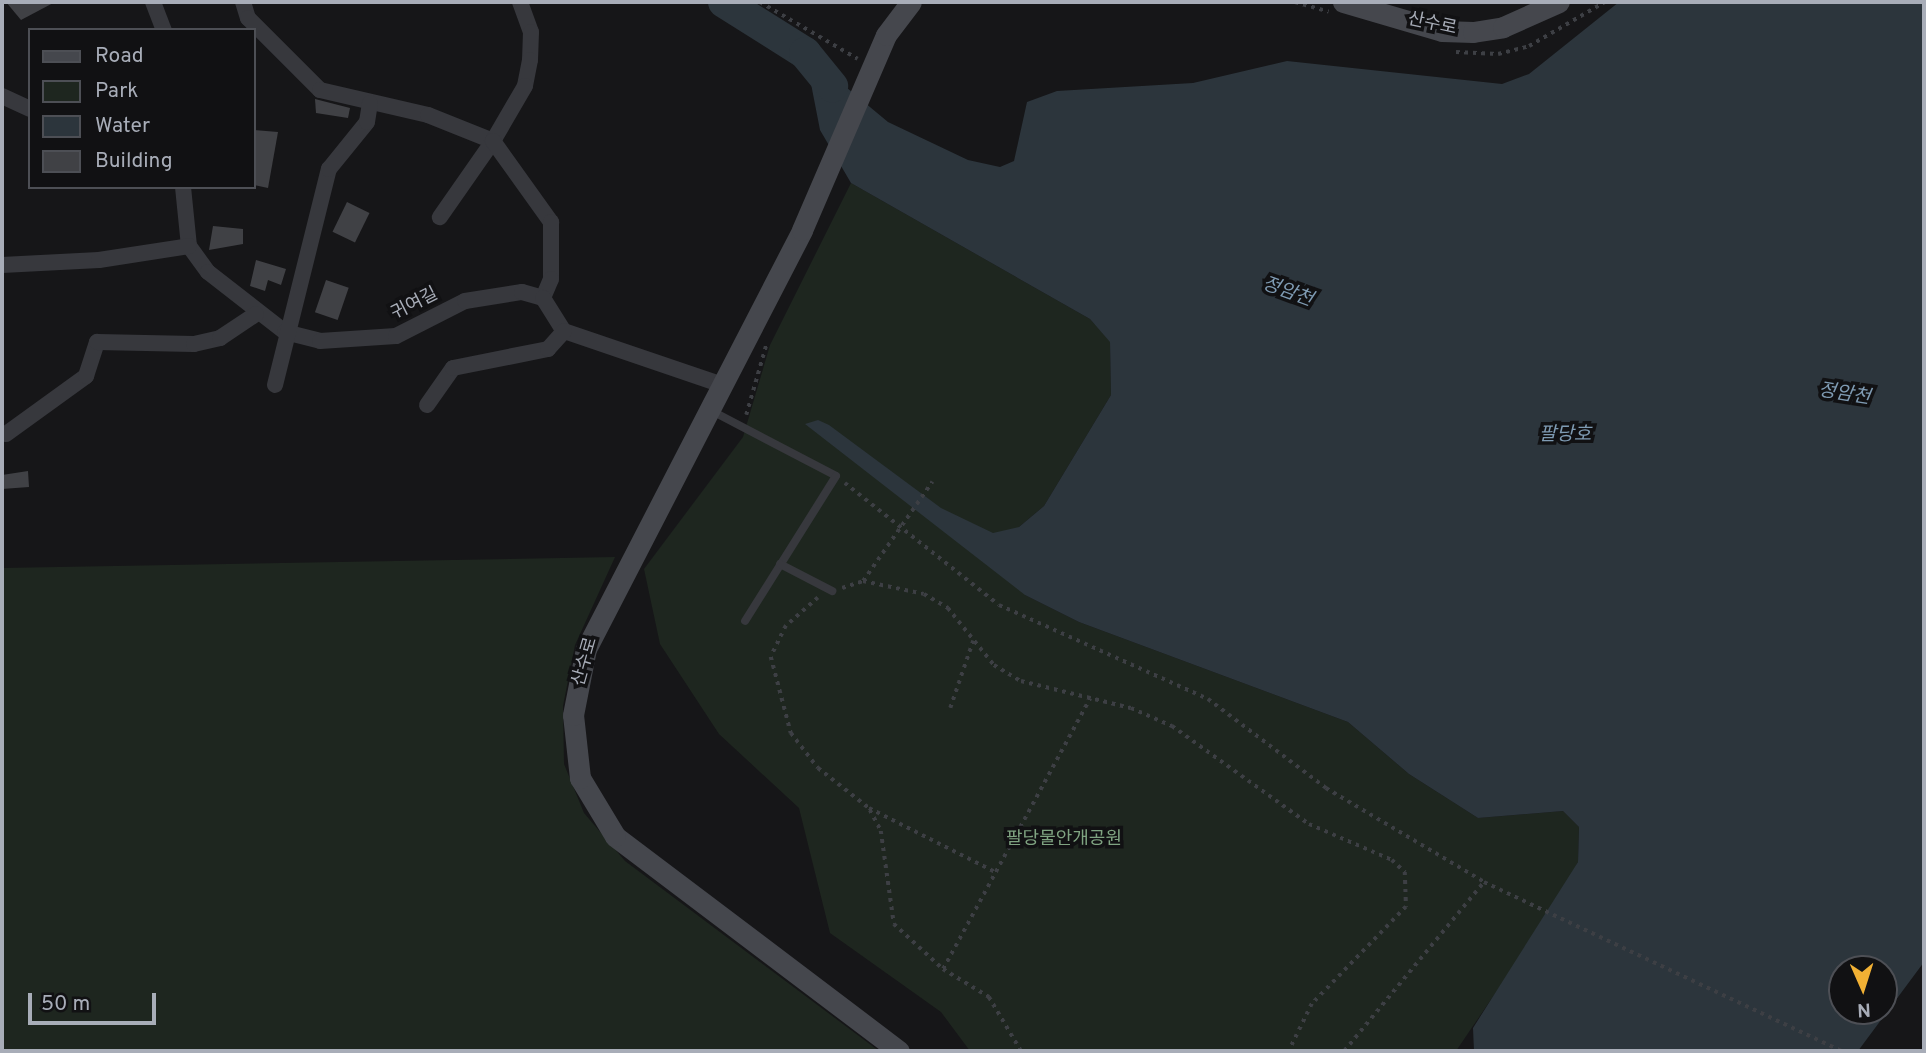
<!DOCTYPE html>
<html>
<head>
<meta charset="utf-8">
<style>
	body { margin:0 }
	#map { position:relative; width:1926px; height:1053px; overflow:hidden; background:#161618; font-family:Overpass,"Noto Sans KR",sans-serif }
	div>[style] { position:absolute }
	.green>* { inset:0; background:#1e261f }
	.water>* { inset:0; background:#2c353c }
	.river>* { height:32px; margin:-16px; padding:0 16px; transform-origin:16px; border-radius:16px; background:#2c353c }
	.building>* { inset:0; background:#404145; transform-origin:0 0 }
	.path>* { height:3.5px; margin-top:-1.75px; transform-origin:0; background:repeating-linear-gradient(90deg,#3d3f44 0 3.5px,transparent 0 8.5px) }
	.service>* { height:8px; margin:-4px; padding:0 4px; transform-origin:4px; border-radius:4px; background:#37383d }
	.minor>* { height:16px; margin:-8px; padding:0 8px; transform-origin:8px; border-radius:8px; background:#37383d }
	.secondary>* { height:21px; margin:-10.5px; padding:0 10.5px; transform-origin:10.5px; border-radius:10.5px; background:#45474d }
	span { translate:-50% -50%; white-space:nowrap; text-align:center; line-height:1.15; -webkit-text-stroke:7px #111113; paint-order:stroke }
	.street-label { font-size:18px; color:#a8adb8 }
	.park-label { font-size:18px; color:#7fa381 }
	.water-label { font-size:19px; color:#7f9bb3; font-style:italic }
	.frame { position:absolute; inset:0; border:4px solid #a8adb8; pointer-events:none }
	.legend { position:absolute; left:28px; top:28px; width:228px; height:161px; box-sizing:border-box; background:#111113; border:2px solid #4d4f55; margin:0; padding:9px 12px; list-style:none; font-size:21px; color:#a8adb8 }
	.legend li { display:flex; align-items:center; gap:14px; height:35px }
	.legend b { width:35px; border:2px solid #4d4f55 }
	.north { position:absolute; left:1828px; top:955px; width:70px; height:70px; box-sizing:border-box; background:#111113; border:2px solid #4d4f55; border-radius:50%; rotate:177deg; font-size:19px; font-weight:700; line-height:28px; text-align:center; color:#a8adb8 }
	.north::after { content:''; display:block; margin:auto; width:24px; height:32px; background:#f2b134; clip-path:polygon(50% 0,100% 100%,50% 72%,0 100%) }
	.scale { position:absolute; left:28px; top:993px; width:128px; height:32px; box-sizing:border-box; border:4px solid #a8adb8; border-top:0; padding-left:9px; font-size:21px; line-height:24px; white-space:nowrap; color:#a8adb8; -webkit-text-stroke:5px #111113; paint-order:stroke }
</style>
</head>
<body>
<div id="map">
	<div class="green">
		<i style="clip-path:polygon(851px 183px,1090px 319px,1110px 341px,1111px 395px,1044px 506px,1019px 527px,1025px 595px,1079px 622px,1348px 722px,1409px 774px,1478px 818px,1563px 811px,1579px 827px,1578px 862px,1560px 898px,1456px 1051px,970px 1051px,941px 1012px,830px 933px,799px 808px,719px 734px,660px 644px,644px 569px,743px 437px,770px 345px)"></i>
		<i style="clip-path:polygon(615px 557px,575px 645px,563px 706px,564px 764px,584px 813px,625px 861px,879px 1051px,2px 1051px,2px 568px)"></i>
	</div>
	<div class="water">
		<i style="clip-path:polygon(evenodd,1619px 2px,1924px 2px,1924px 962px,1858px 1051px,1474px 1051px,1473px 1028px,1578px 862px,1579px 827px,1563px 811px,1478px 818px,1409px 774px,1348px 722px,1079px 622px,1025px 595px,805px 424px,818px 420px,829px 425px,941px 508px,993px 533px,1019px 527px,1044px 506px,1111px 395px,1110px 342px,1090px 319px,851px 183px,820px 130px,805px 53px,888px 122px,968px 160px,1000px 167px,1014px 161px,1027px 102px,1057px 91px,1193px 83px,1287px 61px,1502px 84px,1529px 74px,1619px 2px,1842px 969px,1884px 969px,1884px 1011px,1842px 1011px,1842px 969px)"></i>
	</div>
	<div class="river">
		<i style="left:724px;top:2px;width:96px;rotate:32.2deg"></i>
		<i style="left:805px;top:53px;width:43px;rotate:50.7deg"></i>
	</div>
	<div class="building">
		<i style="clip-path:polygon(6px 2px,55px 2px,21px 20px)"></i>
		<i style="clip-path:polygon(315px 99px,350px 108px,348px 118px,316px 113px)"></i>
		<i style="clip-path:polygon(254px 130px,278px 132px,268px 188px,254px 185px)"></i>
		<i style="left:347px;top:202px;width:25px;height:33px;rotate:26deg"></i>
		<i style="clip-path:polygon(213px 226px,243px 229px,243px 244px,209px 250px)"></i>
		<i style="clip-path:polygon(256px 260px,286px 269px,281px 285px,268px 280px,265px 291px,250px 286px)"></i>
		<i style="left:326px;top:280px;width:24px;height:34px;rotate:19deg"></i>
		<i style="clip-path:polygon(28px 471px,29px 487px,2px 489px,2px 475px)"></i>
	</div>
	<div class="path">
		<i style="left:760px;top:2px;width:113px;rotate:30.2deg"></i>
		<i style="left:1295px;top:2px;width:35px;rotate:16deg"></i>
		<i style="left:1456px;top:52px;width:42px;rotate:2.7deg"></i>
		<i style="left:1498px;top:54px;width:32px;rotate:-14deg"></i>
		<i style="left:1529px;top:46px;width:88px;rotate:-30.1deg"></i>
		<i style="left:746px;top:415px;width:76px;rotate:-74deg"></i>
		<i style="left:845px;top:483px;width:196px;rotate:38.4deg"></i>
		<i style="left:999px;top:605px;width:229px;rotate:24.2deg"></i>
		<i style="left:1208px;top:699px;width:148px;rotate:37deg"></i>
		<i style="left:1326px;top:788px;width:184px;rotate:30.7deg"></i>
		<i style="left:1484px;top:882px;width:395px;rotate:25.3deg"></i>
		<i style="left:863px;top:581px;width:121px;rotate:-55.1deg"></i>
		<i style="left:842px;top:588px;width:22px;rotate:-18deg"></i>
		<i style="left:863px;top:581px;width:62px;rotate:12deg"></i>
		<i style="left:924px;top:594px;width:28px;rotate:30deg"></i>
		<i style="left:948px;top:608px;width:73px;rotate:51.1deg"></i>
		<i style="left:994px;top:665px;width:31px;rotate:31deg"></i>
		<i style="left:1021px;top:681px;width:113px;rotate:13.8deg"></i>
		<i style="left:1131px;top:708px;width:45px;rotate:23.7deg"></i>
		<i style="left:1172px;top:726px;width:168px;rotate:35.6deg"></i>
		<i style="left:1309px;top:824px;width:90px;rotate:23.4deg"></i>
		<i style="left:1392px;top:860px;width:18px;rotate:43deg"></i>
		<i style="left:1405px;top:872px;width:35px;rotate:88deg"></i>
		<i style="left:1406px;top:907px;width:135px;rotate:134.1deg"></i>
		<i style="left:1312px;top:1004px;width:52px;rotate:116.1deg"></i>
		<i style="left:818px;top:598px;width:43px;rotate:138.8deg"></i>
		<i style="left:786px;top:626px;width:34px;rotate:116deg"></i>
		<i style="left:771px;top:657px;width:79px;rotate:75.3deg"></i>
		<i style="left:791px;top:733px;width:44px;rotate:52.4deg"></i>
		<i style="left:818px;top:768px;width:65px;rotate:38.1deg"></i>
		<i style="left:869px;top:808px;width:141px;rotate:26.9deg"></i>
		<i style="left:950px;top:708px;width:71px;rotate:-71.1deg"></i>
		<i style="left:870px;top:810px;width:24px;rotate:62deg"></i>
		<i style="left:881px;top:831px;width:94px;rotate:82deg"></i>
		<i style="left:894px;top:924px;width:67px;rotate:42.6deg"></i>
		<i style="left:943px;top:969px;width:54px;rotate:31.3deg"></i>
		<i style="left:989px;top:997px;width:63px;rotate:59.3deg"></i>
		<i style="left:943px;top:969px;width:308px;rotate:-61.5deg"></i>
		<i style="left:1344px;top:1051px;width:219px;rotate:-50.4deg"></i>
	</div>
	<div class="service">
		<i style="left:710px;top:410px;width:142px;rotate:27.6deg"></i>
		<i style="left:836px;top:476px;width:171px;rotate:122.1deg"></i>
		<i style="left:780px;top:564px;width:59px;rotate:27.4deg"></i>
	</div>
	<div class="minor">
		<i style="left:153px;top:2px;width:30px;rotate:69deg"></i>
		<i style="left:243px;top:2px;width:17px;rotate:73deg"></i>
		<i style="left:248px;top:18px;width:102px;rotate:45deg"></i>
		<i style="left:320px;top:90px;width:111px;rotate:13deg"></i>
		<i style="left:428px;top:115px;width:70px;rotate:21.8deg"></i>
		<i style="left:493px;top:141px;width:93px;rotate:124.9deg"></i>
		<i style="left:520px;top:2px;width:32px;rotate:70deg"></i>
		<i style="left:531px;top:32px;width:28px;rotate:92deg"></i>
		<i style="left:530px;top:60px;width:26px;rotate:101deg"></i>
		<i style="left:525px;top:86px;width:64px;rotate:120.2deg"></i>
		<i style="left:493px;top:141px;width:100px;rotate:54.4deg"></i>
		<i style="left:551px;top:222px;width:57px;rotate:90deg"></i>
		<i style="left:551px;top:279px;width:21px;rotate:113deg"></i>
		<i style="left:2px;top:96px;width:31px;rotate:25deg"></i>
		<i style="left:183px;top:187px;width:59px;rotate:84.2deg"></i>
		<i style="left:189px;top:246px;width:32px;rotate:54deg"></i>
		<i style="left:208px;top:272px;width:98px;rotate:37.9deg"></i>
		<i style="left:285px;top:332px;width:36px;rotate:14deg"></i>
		<i style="left:320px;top:341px;width:76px;rotate:-3.8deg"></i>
		<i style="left:396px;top:336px;width:77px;rotate:-26.9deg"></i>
		<i style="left:465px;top:301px;width:58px;rotate:-9deg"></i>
		<i style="left:522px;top:292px;width:22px;rotate:16deg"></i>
		<i style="left:543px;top:298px;width:39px;rotate:58deg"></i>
		<i style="left:564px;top:331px;width:168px;rotate:18.8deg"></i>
		<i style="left:2px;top:265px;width:97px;rotate:-3deg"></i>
		<i style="left:99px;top:260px;width:91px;rotate:-8.8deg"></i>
		<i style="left:275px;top:385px;width:223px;rotate:-76deg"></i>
		<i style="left:329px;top:169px;width:60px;rotate:-51deg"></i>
		<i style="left:367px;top:122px;width:19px;rotate:-81deg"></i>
		<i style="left:427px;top:405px;width:45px;rotate:-54.9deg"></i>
		<i style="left:453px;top:368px;width:97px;rotate:-11.3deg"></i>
		<i style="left:548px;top:349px;width:24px;rotate:-48deg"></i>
		<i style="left:6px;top:434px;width:99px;rotate:-35.9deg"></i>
		<i style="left:86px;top:376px;width:36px;rotate:-72deg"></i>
		<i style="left:97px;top:342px;width:97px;rotate:1.2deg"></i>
		<i style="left:194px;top:344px;width:27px;rotate:-13deg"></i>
		<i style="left:220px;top:338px;width:43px;rotate:-33.7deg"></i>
	</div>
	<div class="secondary">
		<i style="left:1343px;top:2px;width:103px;rotate:16.3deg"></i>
		<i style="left:1442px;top:31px;width:31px;rotate:2deg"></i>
		<i style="left:1473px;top:32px;width:30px;rotate:-9deg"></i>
		<i style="left:1503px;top:27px;width:61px;rotate:-24.1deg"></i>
		<i style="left:899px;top:1051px;width:356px;rotate:-142.9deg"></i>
		<i style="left:615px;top:836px;width:68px;rotate:-121.1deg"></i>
		<i style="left:580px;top:778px;width:63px;rotate:-96.3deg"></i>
		<i style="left:573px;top:715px;width:67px;rotate:-78.9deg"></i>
		<i style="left:586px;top:649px;width:471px;rotate:-62.7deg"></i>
		<i style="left:802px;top:230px;width:212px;rotate:-66.7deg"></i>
		<i style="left:886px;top:35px;width:41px;rotate:-52.9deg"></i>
	</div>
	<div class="street-label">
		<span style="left:1432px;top:25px;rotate:12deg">산수로</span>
		<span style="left:415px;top:305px;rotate:-27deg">귀여길</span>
		<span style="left:586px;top:662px;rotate:-74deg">산수로</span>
	</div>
	<div class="park-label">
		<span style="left:1064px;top:840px">팔당물안개공원</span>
	</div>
	<div class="water-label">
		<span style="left:1287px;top:293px;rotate:20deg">정암천</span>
		<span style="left:1844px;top:395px;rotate:9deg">정암천</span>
		<span style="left:1565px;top:436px">팔당호</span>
	</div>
	<div class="frame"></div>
	<ul class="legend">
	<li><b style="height:9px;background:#45474d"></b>Road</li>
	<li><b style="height:19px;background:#1e261f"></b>Park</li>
	<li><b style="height:19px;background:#2c353c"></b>Water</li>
	<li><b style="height:19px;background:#404145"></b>Building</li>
	</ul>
	<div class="north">N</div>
	<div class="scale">50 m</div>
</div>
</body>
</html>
